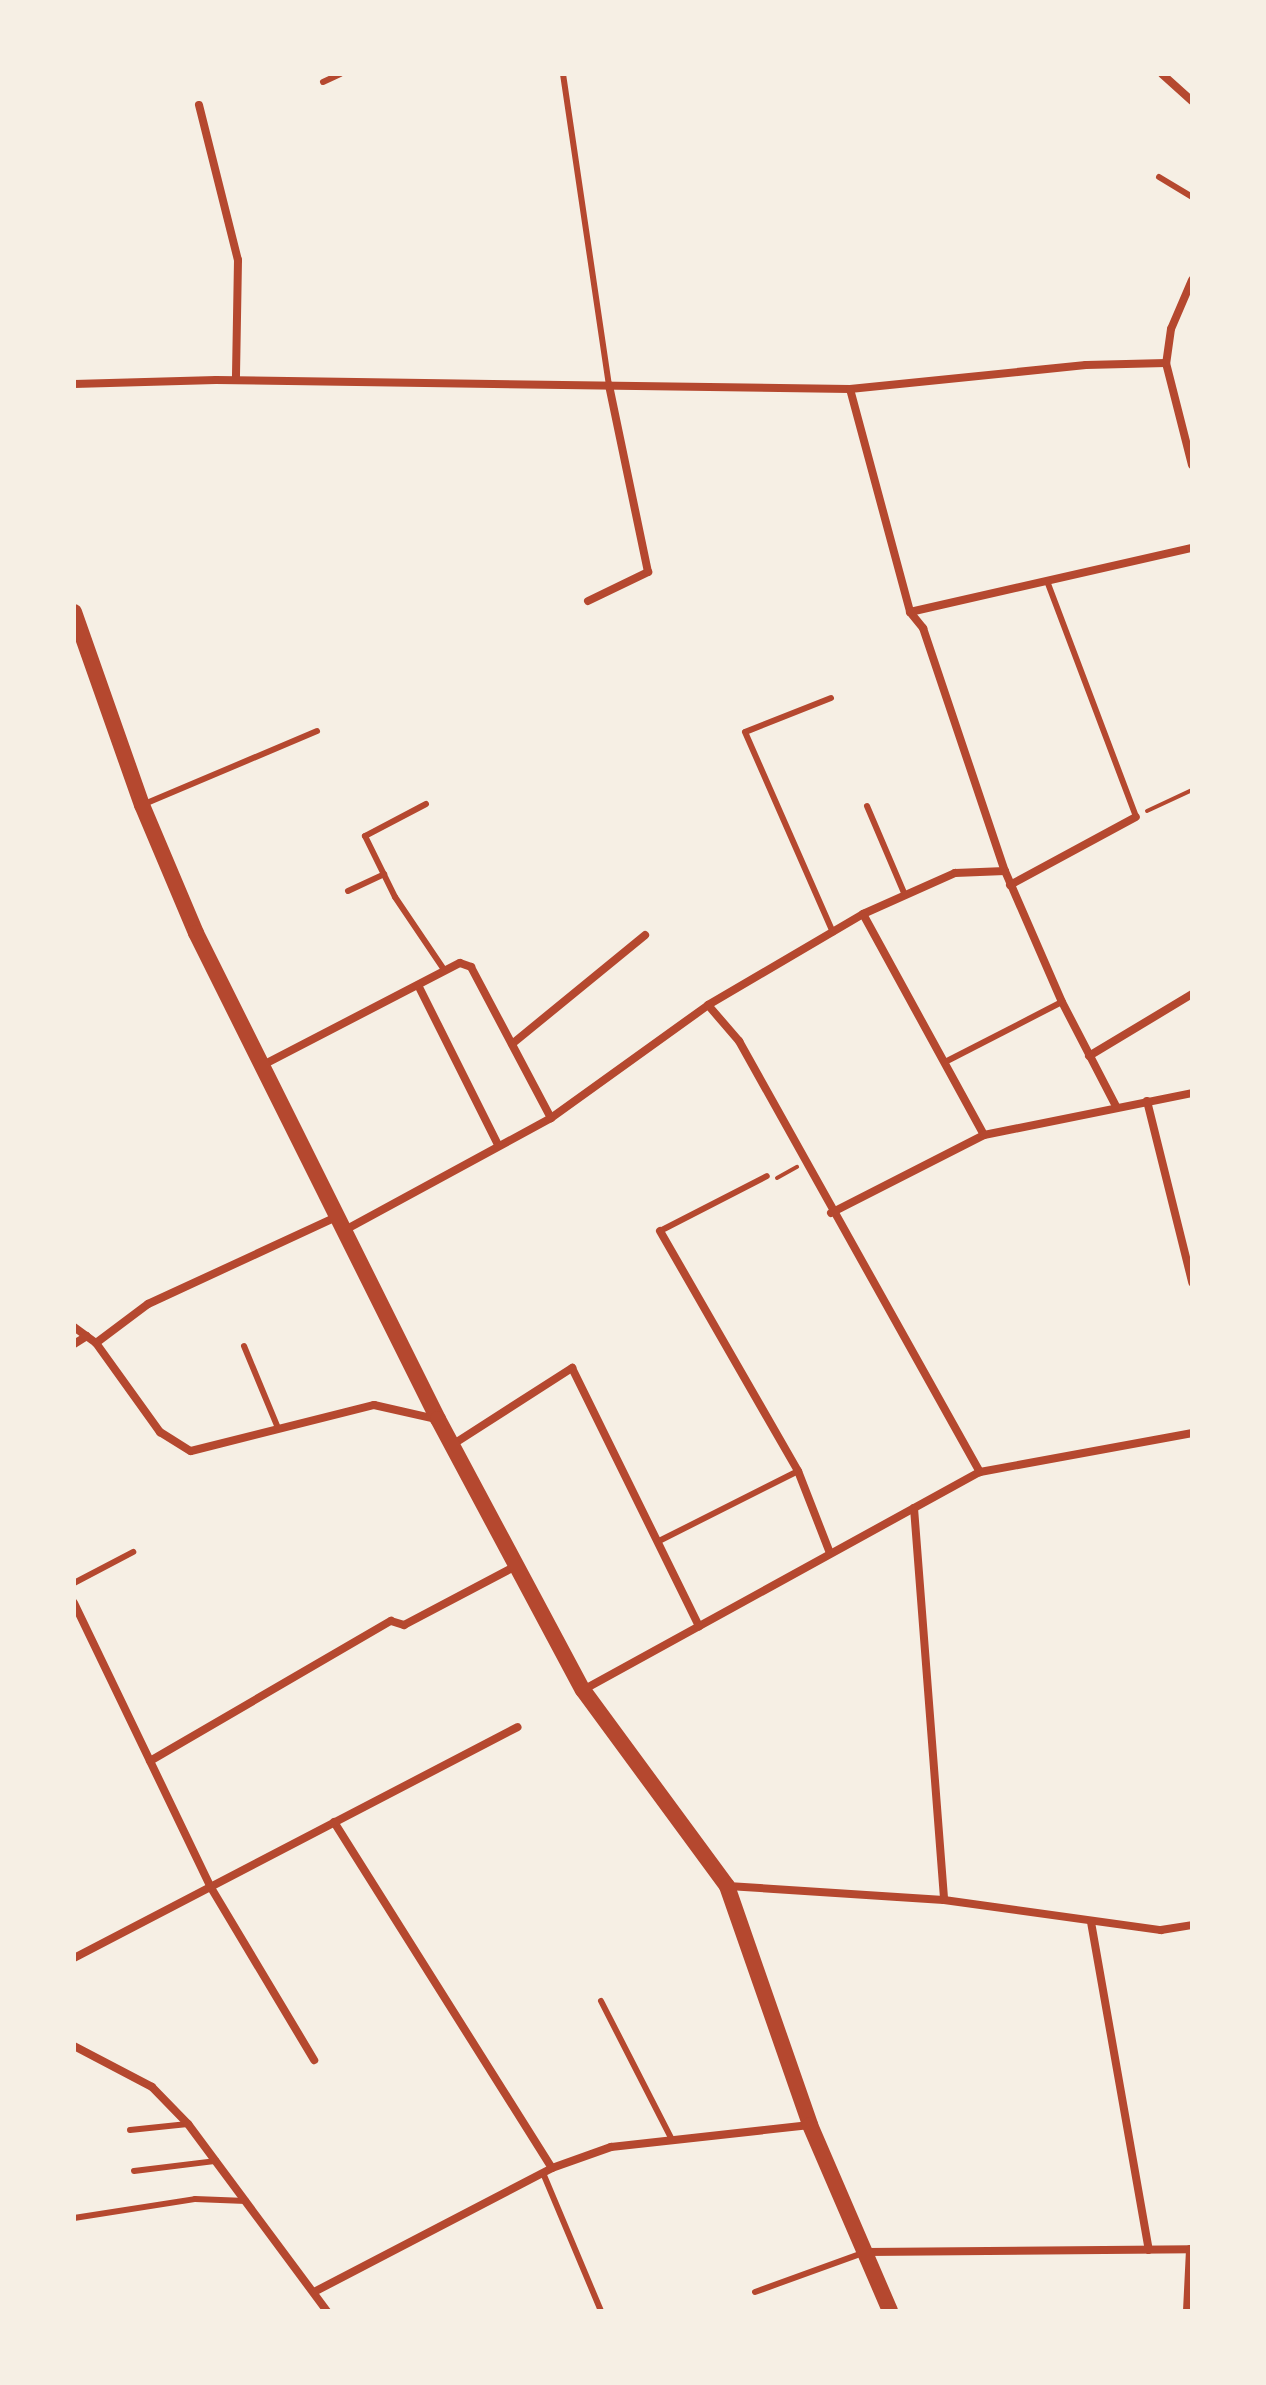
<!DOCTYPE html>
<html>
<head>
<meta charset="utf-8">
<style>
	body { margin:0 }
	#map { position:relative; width:1266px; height:2385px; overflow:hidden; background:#f6efe4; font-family:Bitter,serif }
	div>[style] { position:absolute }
	.path>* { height:4px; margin:-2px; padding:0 2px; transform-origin:2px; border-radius:2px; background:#b5482f }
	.service>* { height:6px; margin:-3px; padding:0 3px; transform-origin:3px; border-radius:3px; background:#b5482f }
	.minor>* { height:8px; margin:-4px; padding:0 4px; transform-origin:4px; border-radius:4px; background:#b5482f }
	.secondary>* { height:16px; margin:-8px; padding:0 8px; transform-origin:8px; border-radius:8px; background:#b5482f }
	span { translate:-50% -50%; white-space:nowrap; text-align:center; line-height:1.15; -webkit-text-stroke:8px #f6efe4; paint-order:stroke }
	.frame { position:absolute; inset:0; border:76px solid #f6efe4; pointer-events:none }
</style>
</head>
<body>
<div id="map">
	<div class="path">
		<i style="left:1147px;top:811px;width:50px;rotate:-25deg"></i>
		<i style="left:777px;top:1178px;width:23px;rotate:-29deg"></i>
	</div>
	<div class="service">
		<i style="left:563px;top:74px;width:314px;rotate:81.6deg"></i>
		<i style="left:323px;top:82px;width:19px;rotate:-25deg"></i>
		<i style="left:1159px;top:177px;width:39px;rotate:31deg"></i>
		<i style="left:1047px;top:581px;width:252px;rotate:69.3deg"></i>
		<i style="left:831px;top:698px;width:92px;rotate:158.4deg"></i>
		<i style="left:745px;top:732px;width:219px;rotate:66.3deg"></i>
		<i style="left:426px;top:804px;width:69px;rotate:152.3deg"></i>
		<i style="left:365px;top:836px;width:68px;rotate:63.8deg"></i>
		<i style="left:395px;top:897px;width:89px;rotate:56deg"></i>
		<i style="left:142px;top:805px;width:190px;rotate:-22.9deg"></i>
		<i style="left:867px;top:806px;width:97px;rotate:66.9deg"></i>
		<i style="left:348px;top:891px;width:40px;rotate:-25deg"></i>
		<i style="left:947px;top:1061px;width:129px;rotate:-27.2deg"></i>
		<i style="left:660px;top:1231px;width:120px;rotate:-27.2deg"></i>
		<i style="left:244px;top:1346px;width:89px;rotate:67.5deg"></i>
		<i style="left:657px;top:1542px;width:158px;rotate:-26.7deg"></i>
		<i style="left:74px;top:1583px;width:67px;rotate:-27.7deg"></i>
		<i style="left:601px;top:2001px;width:156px;rotate:62.9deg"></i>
		<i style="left:130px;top:2130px;width:58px;rotate:-5.9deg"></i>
		<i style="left:134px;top:2171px;width:83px;rotate:-7deg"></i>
		<i style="left:543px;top:2173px;width:150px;rotate:67.2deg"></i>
		<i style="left:74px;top:2218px;width:122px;rotate:-8.9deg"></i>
		<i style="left:195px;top:2199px;width:51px;rotate:2.2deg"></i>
		<i style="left:755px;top:2292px;width:115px;rotate:-19.9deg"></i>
	</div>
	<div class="minor">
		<i style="left:1162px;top:74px;width:40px;rotate:42deg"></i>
		<i style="left:199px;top:105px;width:160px;rotate:75.9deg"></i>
		<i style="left:238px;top:260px;width:120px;rotate:91deg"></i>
		<i style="left:1192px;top:280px;width:53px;rotate:113.2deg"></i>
		<i style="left:1171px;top:329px;width:34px;rotate:98deg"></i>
		<i style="left:1166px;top:363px;width:105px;rotate:75.7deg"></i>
		<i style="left:74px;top:384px;width:142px;rotate:-1.6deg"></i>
		<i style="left:216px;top:380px;width:634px;rotate:0.81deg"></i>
		<i style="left:850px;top:389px;width:237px;rotate:-5.8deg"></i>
		<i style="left:1086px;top:365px;width:80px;rotate:-1.4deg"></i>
		<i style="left:850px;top:389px;width:231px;rotate:74.9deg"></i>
		<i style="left:910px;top:612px;width:21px;rotate:51deg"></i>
		<i style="left:923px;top:628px;width:256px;rotate:71.4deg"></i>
		<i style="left:1005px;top:871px;width:143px;rotate:66.5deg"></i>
		<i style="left:1062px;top:1002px;width:117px;rotate:62.6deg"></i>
		<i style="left:588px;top:601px;width:67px;rotate:-25.8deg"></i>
		<i style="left:648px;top:572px;width:191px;rotate:-101.8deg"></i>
		<i style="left:910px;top:612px;width:289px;rotate:-12.8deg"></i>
		<i style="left:1010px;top:885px;width:143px;rotate:-28.4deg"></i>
		<i style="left:863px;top:914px;width:252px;rotate:61.3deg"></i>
		<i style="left:418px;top:985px;width:177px;rotate:63.4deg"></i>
		<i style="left:708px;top:1005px;width:48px;rotate:49.3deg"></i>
		<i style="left:739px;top:1041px;width:494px;rotate:60.8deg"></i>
		<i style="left:512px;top:1044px;width:172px;rotate:-39.3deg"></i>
		<i style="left:1089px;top:1056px;width:120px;rotate:-31deg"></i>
		<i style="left:261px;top:1066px;width:224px;rotate:-27.4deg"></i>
		<i style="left:460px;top:963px;width:12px;rotate:20deg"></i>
		<i style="left:471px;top:967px;width:171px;rotate:62.1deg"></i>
		<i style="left:1147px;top:1101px;width:187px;rotate:76deg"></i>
		<i style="left:831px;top:1213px;width:172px;rotate:-27deg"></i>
		<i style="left:984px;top:1135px;width:212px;rotate:-11.4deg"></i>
		<i style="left:345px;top:1230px;width:234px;rotate:-28.5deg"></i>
		<i style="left:551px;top:1118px;width:193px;rotate:-35.7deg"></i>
		<i style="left:708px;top:1005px;width:180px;rotate:-30.4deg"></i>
		<i style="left:863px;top:914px;width:101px;rotate:-24deg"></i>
		<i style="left:955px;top:873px;width:50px;rotate:-2.3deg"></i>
		<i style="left:660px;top:1231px;width:277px;rotate:60.1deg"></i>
		<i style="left:798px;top:1471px;width:88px;rotate:68.7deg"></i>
		<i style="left:74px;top:1327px;width:27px;rotate:36deg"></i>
		<i style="left:96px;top:1343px;width:110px;rotate:54.3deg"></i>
		<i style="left:160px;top:1432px;width:36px;rotate:32deg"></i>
		<i style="left:191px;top:1451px;width:189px;rotate:-14.1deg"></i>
		<i style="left:374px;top:1405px;width:64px;rotate:12.7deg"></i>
		<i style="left:96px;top:1343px;width:65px;rotate:-36.9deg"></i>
		<i style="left:148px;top:1304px;width:207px;rotate:-24.8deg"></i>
		<i style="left:74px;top:1344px;width:15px;rotate:-32deg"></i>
		<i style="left:452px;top:1445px;width:143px;rotate:-32.7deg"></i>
		<i style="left:572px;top:1368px;width:288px;rotate:63.8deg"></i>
		<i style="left:914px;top:1508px;width:393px;rotate:85.6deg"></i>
		<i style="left:74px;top:1603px;width:314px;rotate:64.3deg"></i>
		<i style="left:210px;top:1886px;width:203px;rotate:59.1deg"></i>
		<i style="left:583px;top:1690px;width:453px;rotate:-28.8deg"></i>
		<i style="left:980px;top:1472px;width:216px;rotate:-10.4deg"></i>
		<i style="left:150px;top:1761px;width:279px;rotate:-30.2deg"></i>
		<i style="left:391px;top:1621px;width:14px;rotate:17deg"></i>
		<i style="left:404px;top:1625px;width:127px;rotate:-27.8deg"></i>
		<i style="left:334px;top:1822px;width:409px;rotate:57.8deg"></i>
		<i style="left:728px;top:1886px;width:216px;rotate:3.7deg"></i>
		<i style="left:944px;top:1900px;width:219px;rotate:7.9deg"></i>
		<i style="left:1161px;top:1930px;width:31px;rotate:-9deg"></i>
		<i style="left:1091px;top:1922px;width:333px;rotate:80deg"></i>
		<i style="left:74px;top:1958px;width:500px;rotate:-27.5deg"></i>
		<i style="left:74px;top:2046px;width:88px;rotate:27.7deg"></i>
		<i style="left:152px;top:2087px;width:52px;rotate:45.8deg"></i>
		<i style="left:188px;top:2124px;width:233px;rotate:53.4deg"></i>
		<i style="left:866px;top:2252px;width:326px;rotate:-0.5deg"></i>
		<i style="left:314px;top:2292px;width:268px;rotate:-27.5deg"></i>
		<i style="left:552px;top:2168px;width:63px;rotate:-19.6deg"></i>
		<i style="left:611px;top:2147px;width:200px;rotate:-6.3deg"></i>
		<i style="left:1187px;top:2311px;width:62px;rotate:-87.2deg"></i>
	</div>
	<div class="secondary">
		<i style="left:74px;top:612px;width:205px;rotate:70.6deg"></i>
		<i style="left:142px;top:805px;width:139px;rotate:67.1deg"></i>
		<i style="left:196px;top:933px;width:543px;rotate:63.53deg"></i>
		<i style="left:438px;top:1419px;width:307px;rotate:61.9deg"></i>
		<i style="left:583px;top:1690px;width:243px;rotate:53.7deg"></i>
		<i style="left:727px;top:1886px;width:253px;rotate:70.8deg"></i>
		<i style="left:810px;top:2125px;width:202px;rotate:66.7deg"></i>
	</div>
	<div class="frame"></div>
</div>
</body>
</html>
